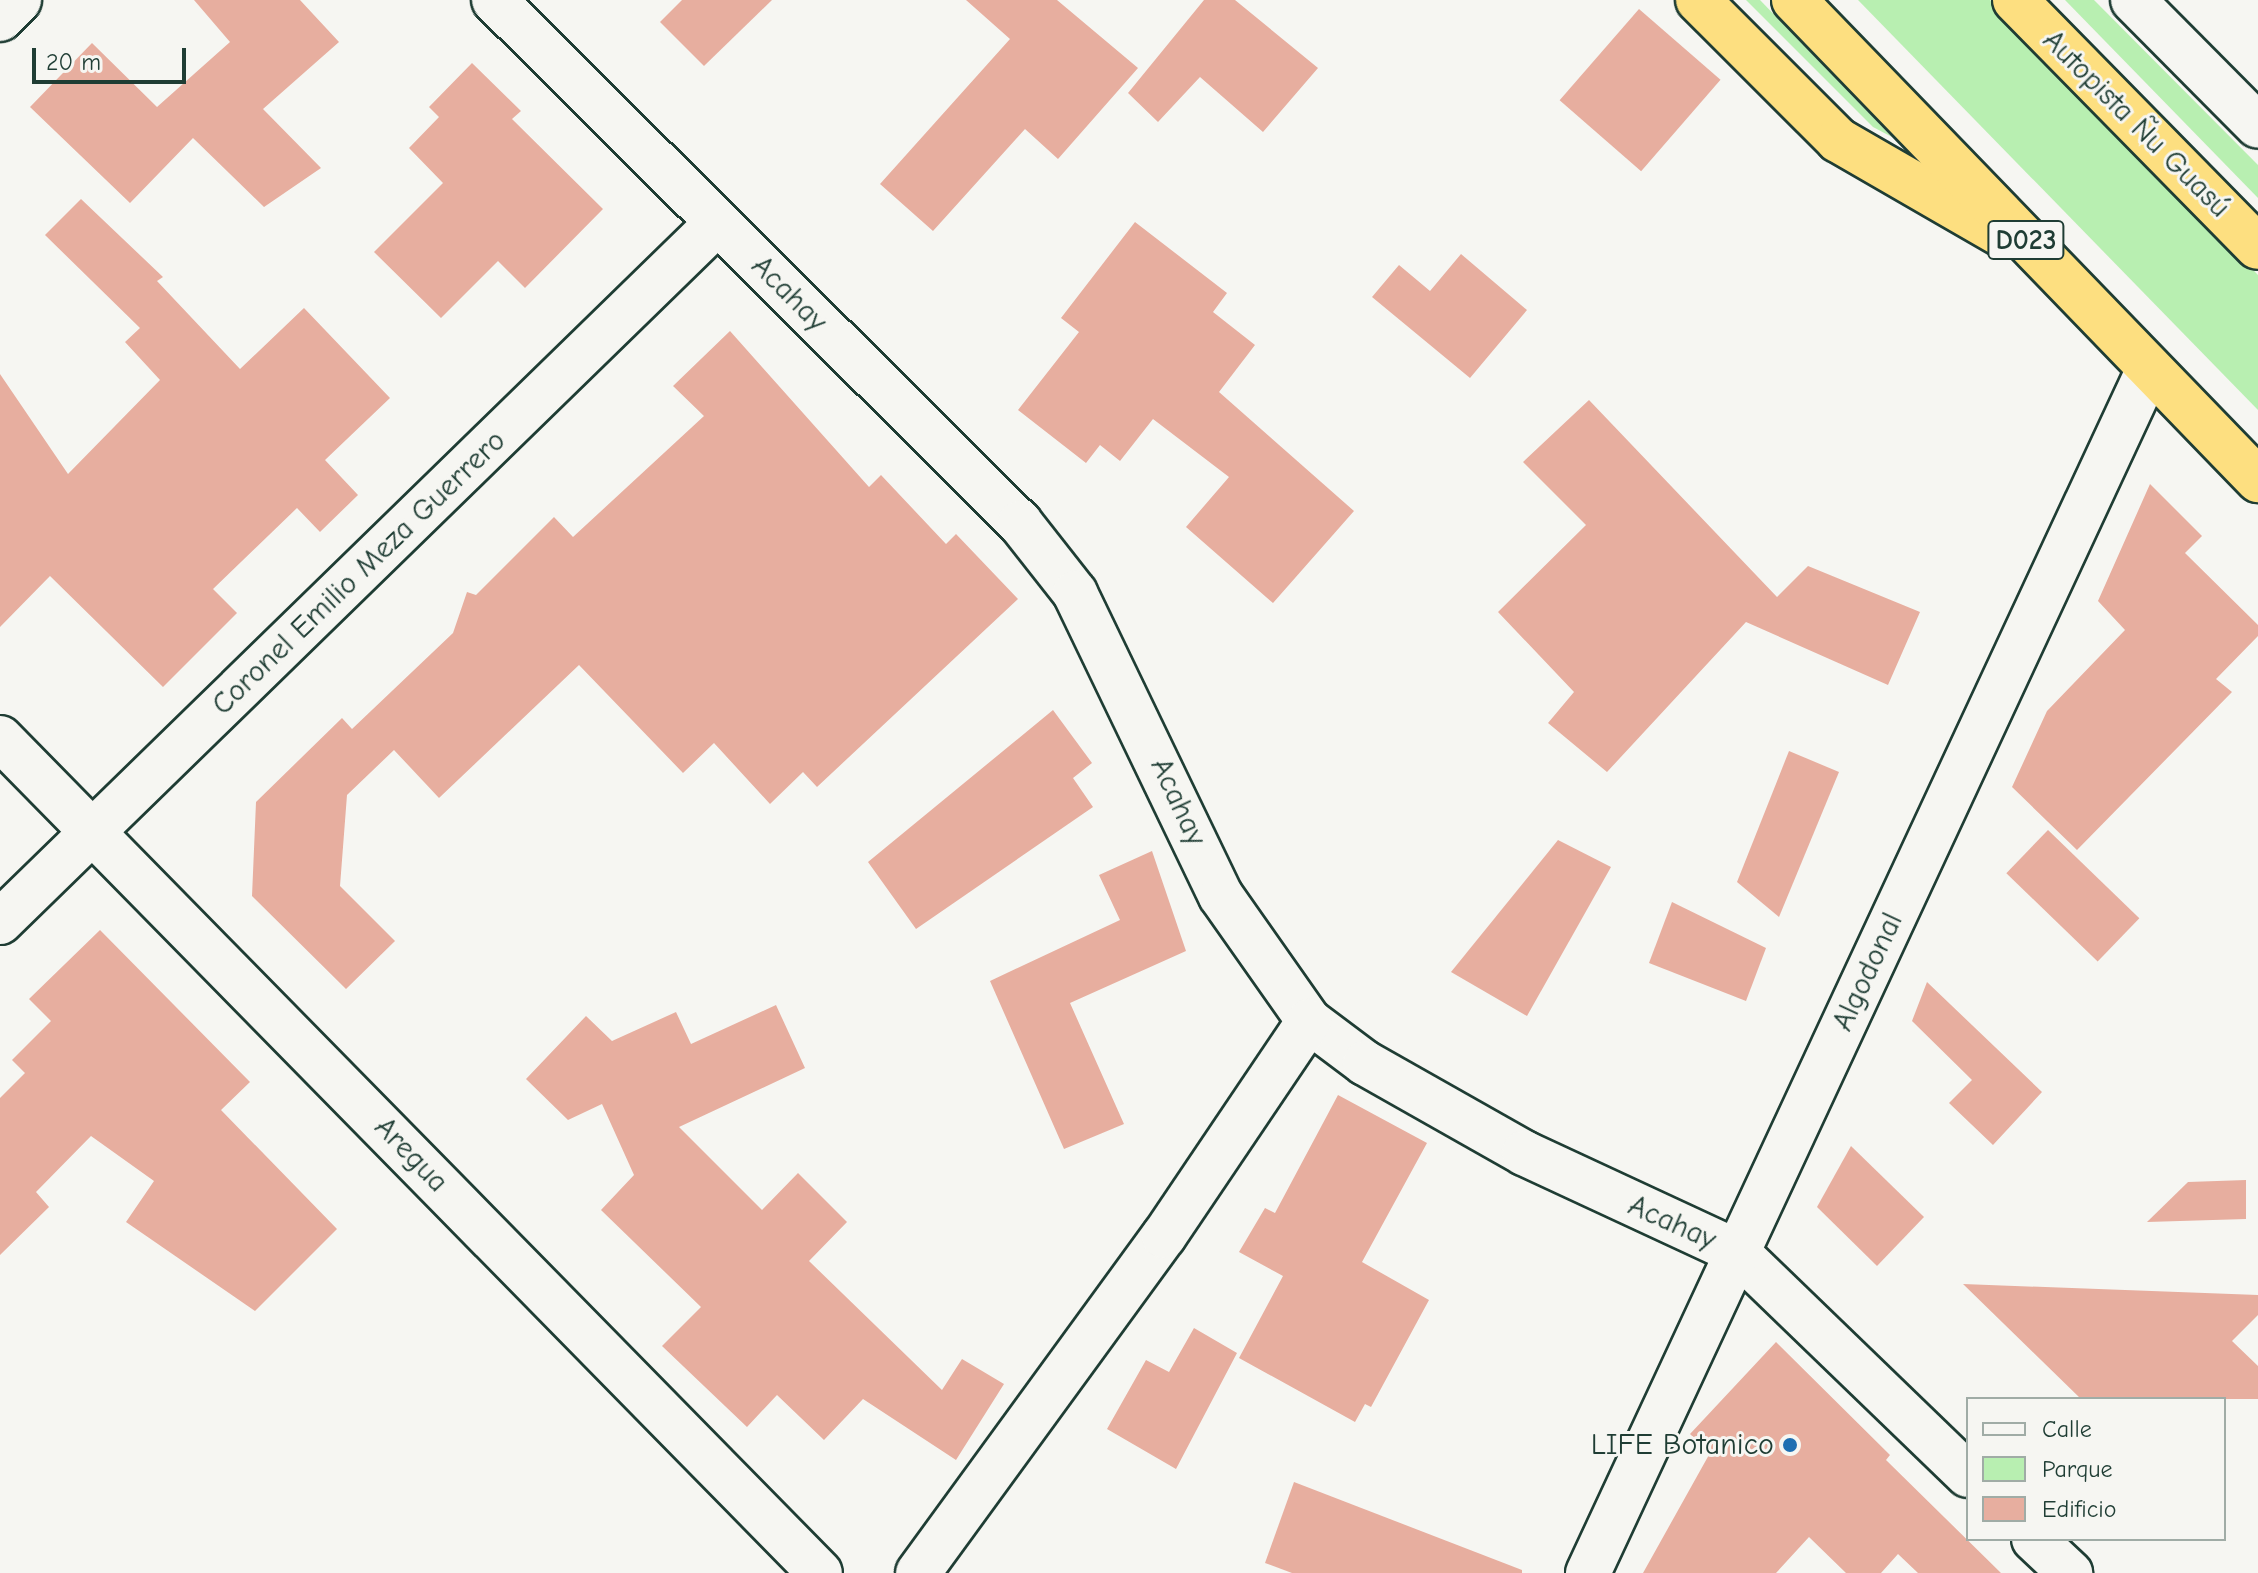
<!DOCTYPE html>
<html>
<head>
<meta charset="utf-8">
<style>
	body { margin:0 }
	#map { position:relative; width:2258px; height:1573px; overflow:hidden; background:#f6f6f2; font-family:"Comic Neue",sans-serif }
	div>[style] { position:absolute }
	.green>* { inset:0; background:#b8efb1 }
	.building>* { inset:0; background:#e7ae9f; transform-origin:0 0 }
	.roads { filter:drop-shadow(2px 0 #1f3d34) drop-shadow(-2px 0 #1f3d34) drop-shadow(0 2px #1f3d34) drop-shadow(0 -2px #1f3d34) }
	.minor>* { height:44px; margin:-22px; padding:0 22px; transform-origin:22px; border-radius:22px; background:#f6f6f2 }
	.motorway>* { height:44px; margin:-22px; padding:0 22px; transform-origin:22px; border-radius:22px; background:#fddf80 }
	.dots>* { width:22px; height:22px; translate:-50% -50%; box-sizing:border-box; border:4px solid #f6f6f2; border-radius:50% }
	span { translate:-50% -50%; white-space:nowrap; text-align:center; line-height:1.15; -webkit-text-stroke:6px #f6f6f2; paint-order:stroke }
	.shield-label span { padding:2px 6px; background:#f6f6f2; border:2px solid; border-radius:6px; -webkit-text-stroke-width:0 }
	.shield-label { font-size:28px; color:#1f3d34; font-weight:700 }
	.street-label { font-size:30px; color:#1f3d34 }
	.poi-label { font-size:30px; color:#1f3d34 }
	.right { translate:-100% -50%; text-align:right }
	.legend { position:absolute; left:1966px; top:1397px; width:260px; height:144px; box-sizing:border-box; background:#f6f6f2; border:2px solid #a0aca6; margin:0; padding:10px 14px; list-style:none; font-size:24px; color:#1f3d34 }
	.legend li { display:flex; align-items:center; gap:16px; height:40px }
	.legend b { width:40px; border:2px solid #a0aca6 }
	.scale { position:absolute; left:32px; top:48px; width:154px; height:36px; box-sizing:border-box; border:4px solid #1f3d34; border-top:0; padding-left:10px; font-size:24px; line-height:28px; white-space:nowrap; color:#1f3d34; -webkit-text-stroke:6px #f6f6f2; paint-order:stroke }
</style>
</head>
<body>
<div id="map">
	<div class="green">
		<i style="clip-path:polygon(1746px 0,1760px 0,1892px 137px,1873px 127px)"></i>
		<i style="clip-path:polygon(1858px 0,1990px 0,2258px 275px,2258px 410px)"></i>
		<i style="clip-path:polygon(2065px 0,2094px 0,2258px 165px,2258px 198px)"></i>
	</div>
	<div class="building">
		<i style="clip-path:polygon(194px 0,300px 0,339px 42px,263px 109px,321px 168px,264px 207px,193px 138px,130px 203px,30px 107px,92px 43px,157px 107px,230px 42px)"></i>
		<i style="clip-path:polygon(682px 0,772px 0,704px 66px,660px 22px)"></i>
		<i style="clip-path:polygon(966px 0,1057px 0,1138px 68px,1058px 159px,1025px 129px,933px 231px,880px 184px,1010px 39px)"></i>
		<i style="clip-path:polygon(1204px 0,1235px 0,1318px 68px,1263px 132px,1200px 77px,1158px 122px,1128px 93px)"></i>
		<i style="left:1639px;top:9px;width:108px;height:121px;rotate:41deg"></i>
		<i style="clip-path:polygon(472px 63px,521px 111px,512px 119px,603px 209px,525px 288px,498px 261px,441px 318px,374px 252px,443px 183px,409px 148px,439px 117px,429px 107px)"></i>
		<i style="clip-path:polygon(81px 199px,163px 277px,157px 281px,240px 369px,304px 308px,390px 398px,325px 460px,358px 495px,320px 532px,297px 508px,213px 589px,237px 613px,163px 687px,50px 576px,0 627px,0 374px,68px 474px,160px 380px,125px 342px,140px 328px,45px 235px)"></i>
		<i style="clip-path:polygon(1135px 222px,1227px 293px,1213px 312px,1255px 345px,1219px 392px,1354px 511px,1273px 603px,1186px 527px,1229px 477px,1153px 419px,1120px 461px,1100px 445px,1086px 463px,1018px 410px,1079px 332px,1061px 318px)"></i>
		<i style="clip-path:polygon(1461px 254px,1527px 310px,1470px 378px,1372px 297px,1399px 265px,1430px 291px)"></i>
		<i style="clip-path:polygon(730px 331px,869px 487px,881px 475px,946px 544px,956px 534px,1018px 599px,817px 787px,803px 772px,770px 804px,714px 743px,683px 773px,579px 665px,439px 798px,394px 750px,347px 795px,340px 886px,395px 941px,346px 989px,252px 896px,256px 802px,342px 718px,352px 729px,453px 633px,467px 592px,476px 595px,554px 517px,573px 537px,704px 416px,673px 386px)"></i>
		<i style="clip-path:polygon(1589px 400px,1777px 597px,1808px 566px,1920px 612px,1888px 685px,1746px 622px,1607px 772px,1548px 723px,1574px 692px,1498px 612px,1586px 525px,1523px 462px)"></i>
		<i style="clip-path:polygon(2150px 484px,2202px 536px,2185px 553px,2258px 625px,2258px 636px,2216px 679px,2232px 692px,2077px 850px,2012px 787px,2047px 711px,2125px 630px,2098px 601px)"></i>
		<i style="clip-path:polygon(1053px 710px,1092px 763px,1073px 778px,1093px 807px,916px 929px,868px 862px)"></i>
		<i style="clip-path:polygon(1789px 751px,1839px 772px,1779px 917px,1737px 882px)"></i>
		<i style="left:2048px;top:830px;width:127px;height:60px;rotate:44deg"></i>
		<i style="clip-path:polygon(1558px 840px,1611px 867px,1527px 1016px,1451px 972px)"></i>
		<i style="clip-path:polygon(1152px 851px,1186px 951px,1070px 1003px,1124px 1124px,1064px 1149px,990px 981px,1120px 920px,1099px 875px)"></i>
		<i style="clip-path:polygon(1672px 902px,1766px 948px,1746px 1001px,1649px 963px)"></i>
		<i style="clip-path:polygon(100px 930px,250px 1082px,221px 1110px,337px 1229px,255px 1311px,126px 1222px,154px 1181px,91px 1136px,36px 1192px,49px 1207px,0 1255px,0 1098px,25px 1073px,12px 1060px,51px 1021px,29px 999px)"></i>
		<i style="clip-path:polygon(1927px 982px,2042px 1092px,1993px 1145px,1949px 1103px,1972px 1080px,1912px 1021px)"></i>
		<i style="clip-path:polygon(776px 1005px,805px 1068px,679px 1127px,762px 1210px,798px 1173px,847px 1222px,809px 1261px,942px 1390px,962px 1359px,1004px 1384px,956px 1460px,863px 1399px,824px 1440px,777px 1395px,747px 1427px,662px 1346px,701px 1307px,601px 1210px,634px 1175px,602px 1104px,568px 1120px,526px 1079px,586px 1016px,612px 1041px,676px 1012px,691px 1044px)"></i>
		<i style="clip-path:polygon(1338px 1095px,1427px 1143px,1362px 1262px,1429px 1300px,1371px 1407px,1365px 1404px,1355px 1422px,1239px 1358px,1283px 1276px,1239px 1252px,1265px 1208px,1275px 1213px)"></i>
		<i style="clip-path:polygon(1851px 1146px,1924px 1217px,1877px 1266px,1817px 1207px)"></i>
		<i style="clip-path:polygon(2246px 1180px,2246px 1219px,2147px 1222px,2188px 1182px)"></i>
		<i style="clip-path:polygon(1963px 1284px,2258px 1295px,2258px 1315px,2232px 1341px,2258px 1366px,2258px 1399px,2081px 1399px)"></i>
		<i style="clip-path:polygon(1194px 1328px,1237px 1353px,1176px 1469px,1107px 1429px,1146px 1360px,1169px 1372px)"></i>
		<i style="clip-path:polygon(1776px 1342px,1890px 1455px,1886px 1460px,2001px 1573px,1918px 1573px,1898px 1554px,1881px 1573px,1846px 1573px,1809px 1537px,1776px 1573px,1643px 1573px,1710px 1453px,1690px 1434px)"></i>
		<i style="clip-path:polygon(1294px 1482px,1522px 1570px,1522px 1573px,1292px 1573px,1265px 1563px)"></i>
	</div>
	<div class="roads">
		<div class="minor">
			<i style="left:494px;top:0;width:742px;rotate:44.84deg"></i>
			<i style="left:1020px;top:523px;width:89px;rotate:51.8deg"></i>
			<i style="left:1075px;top:593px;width:336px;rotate:64.3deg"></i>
			<i style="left:1221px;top:896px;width:153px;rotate:54.9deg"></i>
			<i style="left:1309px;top:1021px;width:70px;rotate:36.9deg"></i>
			<i style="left:1365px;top:1063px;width:183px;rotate:29.5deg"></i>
			<i style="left:1524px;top:1153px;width:235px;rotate:24.9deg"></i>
			<i style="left:1737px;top:1252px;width:321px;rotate:44deg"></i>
			<i style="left:2133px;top:0;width:177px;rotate:45.2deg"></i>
			<i style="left:0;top:19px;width:27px;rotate:-45deg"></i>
			<i style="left:0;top:738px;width:1170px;rotate:45.52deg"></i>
			<i style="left:0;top:922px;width:1001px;rotate:-44.27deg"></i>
			<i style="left:2034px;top:1539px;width:50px;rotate:43.4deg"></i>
			<i style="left:918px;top:1573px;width:417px;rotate:-53.9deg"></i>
			<i style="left:1164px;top:1236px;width:259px;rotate:-56deg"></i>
			<i style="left:1588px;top:1573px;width:1326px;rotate:-65.02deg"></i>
		</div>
		<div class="motorway">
			<i style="left:1698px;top:0;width:198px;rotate:45deg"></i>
			<i style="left:1838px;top:140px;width:192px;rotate:30deg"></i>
			<i style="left:1794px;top:0;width:668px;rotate:45.97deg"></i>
			<i style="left:2015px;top:0;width:346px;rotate:45.5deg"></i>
		</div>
	</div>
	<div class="dots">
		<i style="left:1790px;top:1445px;background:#1f6fb2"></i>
	</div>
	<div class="shield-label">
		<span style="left:2026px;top:240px">D023</span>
	</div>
	<div class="street-label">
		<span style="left:2136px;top:124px;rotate:45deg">Autopista Ñu Guasú</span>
		<span style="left:789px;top:294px;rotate:45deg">Acahay</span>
		<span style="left:359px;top:573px;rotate:-44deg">Coronel Emilio Meza Guerrero</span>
		<span style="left:1178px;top:802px;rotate:65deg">Acahay</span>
		<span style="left:1868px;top:972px;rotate:-65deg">Algodonal</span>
		<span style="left:411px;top:1155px;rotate:46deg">Aregua</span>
		<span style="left:1672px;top:1223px;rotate:24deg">Acahay</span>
	</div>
	<div class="poi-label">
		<span class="right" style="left:1774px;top:1445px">LIFE Botanico</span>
	</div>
	<ul class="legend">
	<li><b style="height:10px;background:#f6f6f2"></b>Calle</li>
	<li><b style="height:22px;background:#b8efb1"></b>Parque</li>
	<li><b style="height:22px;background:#e7ae9f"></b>Edificio</li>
	</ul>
	<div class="scale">20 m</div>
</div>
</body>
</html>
